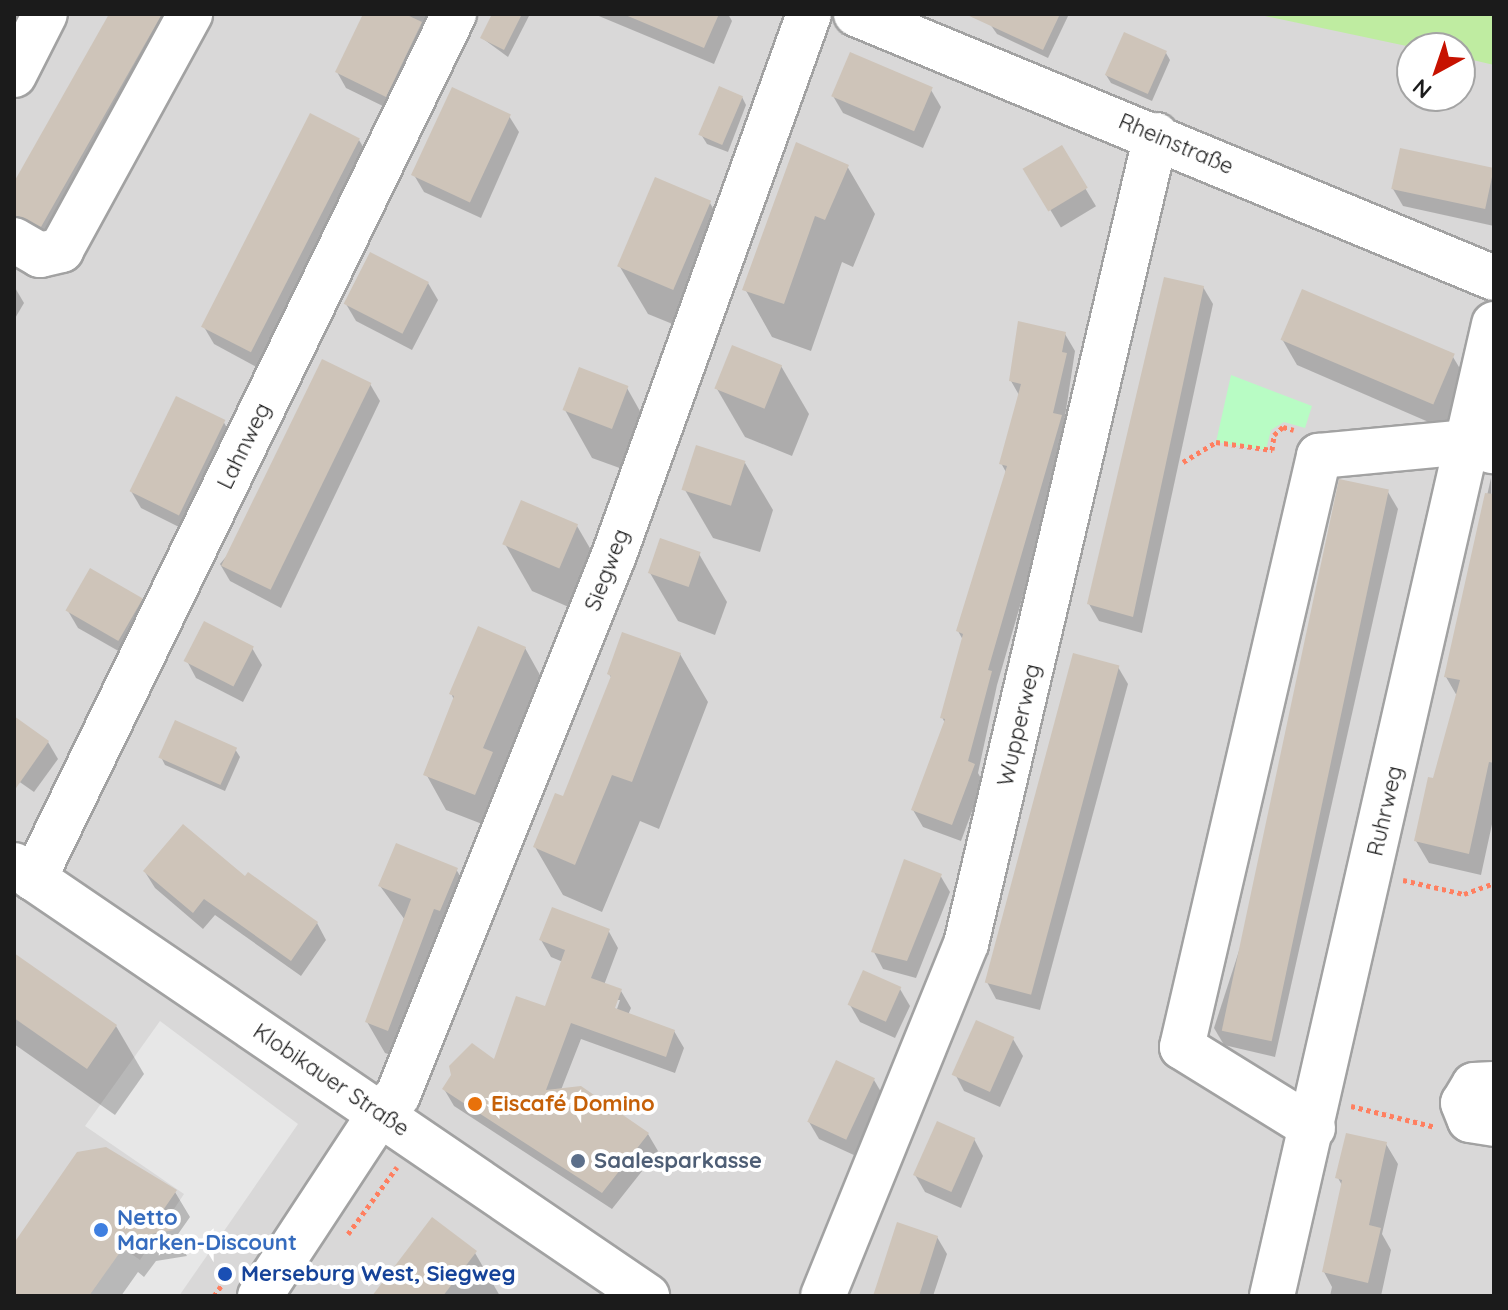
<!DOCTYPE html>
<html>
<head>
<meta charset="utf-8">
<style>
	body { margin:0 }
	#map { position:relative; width:1508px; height:1310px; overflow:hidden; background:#eeeae0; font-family:Quicksand,sans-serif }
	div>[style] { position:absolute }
	.residential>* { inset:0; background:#d9d8d8 }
	.grass>* { inset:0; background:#bfeca1 }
	.park>* { inset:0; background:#b8fcc4 }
	.parking>* { inset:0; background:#e7e7e7 }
	.shadow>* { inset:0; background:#0003; transform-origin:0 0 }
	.building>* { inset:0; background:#cec4b9; transform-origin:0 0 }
	.path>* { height:5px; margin-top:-2.5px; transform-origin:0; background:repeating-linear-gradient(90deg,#ff7f60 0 4px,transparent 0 8px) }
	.roads { filter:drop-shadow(2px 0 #a2a2a2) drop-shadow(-2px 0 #a2a2a2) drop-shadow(0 2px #a2a2a2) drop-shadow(0 -2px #a2a2a2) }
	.minor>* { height:44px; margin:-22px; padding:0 22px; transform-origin:22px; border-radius:22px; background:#fff }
	.dots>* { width:22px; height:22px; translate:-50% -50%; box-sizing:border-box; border:4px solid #fff; border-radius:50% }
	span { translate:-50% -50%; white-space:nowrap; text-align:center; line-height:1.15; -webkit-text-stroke:8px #fff; paint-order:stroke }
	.street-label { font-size:22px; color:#1b1b1b }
	.food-label { font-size:22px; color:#c56008; font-weight:700 }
	.left { translate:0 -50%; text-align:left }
	.service-label { font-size:22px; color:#4e5e75; font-weight:700 }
	.shop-label { font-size:22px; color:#366cbe; font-weight:700 }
	.transit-label { font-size:22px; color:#164399; font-weight:700 }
	.frame { position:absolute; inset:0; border:16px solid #1b1b1b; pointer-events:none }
	.north { position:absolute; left:1396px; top:32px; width:80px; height:80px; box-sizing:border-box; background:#fff; border:2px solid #a4a4a4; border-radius:50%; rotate:220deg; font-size:22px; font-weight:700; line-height:32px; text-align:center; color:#1b1b1b }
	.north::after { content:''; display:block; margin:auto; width:28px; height:36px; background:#c71200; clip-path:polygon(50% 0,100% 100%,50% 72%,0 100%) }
</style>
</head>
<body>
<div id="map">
	<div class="residential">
		<i style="clip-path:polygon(evenodd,14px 14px,1494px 14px,1494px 1296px,14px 1296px,14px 14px,1412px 48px,1460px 48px,1460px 96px,1412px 96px,1412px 48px)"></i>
	</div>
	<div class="grass">
		<i style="clip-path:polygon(1256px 14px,1494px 14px,1494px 65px,1460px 57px,1460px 48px,1416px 48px)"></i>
	</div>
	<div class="park">
		<i style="clip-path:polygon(1231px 375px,1312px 406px,1305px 428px,1284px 422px,1271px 430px,1266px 450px,1216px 442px)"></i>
	</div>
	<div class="parking">
		<i style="clip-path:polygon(160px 1021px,298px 1124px,179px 1296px,89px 1296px,120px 1246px,140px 1260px,184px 1194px,85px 1126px)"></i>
	</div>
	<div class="shadow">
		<i style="clip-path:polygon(112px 14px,161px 14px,173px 33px,53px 245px,14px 235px,14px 186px)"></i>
		<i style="clip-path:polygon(365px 14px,429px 14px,422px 27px,430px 40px,395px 112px,346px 88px,337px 72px)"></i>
		<i style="clip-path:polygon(494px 14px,530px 14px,508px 57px,482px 38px)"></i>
		<i style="clip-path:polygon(594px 14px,728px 14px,732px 21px,714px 64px)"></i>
		<i style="clip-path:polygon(983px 14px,1069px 14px,1048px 58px,997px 34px)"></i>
		<i style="clip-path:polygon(1166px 53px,1170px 60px,1152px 101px,1111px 83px,1106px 75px)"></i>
		<i style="clip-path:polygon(931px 90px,941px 107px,923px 148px,843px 113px,833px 96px)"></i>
		<i style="clip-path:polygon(742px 97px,746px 105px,728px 152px,707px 144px,702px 136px)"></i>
		<i style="clip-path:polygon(509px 116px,519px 132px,481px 218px,424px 192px,414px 175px)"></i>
		<i style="clip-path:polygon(359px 140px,369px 157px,260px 369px,214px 344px,204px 327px)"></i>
		<i style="left:1061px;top:148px;width:68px;height:41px;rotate:59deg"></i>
		<i style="clip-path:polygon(847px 166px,875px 214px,853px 267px,842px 262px,811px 351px,772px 337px,745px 289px)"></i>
		<i style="clip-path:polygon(1494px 170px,1494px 226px,1403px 206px,1393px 189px)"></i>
		<i style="clip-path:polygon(710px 203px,737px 250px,702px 336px,648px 314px,620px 267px)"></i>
		<i style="clip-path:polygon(428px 283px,438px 300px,412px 350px,356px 321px,346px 304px)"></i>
		<i style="clip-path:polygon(14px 286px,24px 303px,14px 320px)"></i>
		<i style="clip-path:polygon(1203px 287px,1213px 304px,1142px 633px,1099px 621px,1089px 604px)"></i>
		<i style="clip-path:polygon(1065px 334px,1075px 351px,1064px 423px,1070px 434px,997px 685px,978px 773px,983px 782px,961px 841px,923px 827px,913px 810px,945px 723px,942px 717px,963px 640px,958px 631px,1007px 474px,1001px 463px,1019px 395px,1011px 381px)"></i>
		<i style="clip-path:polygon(1282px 339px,1453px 357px,1468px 382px,1447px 430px,1297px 365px)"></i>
		<i style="clip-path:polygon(781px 366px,809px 414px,792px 456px,745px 437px,717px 389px)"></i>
		<i style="clip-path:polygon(370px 384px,380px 401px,281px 608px,230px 581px,220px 564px)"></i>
		<i style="clip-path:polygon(627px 388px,654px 436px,639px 475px,592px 458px,565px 410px)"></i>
		<i style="clip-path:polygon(223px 421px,233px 438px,187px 531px,141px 508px,131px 491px)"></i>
		<i style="clip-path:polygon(745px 463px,773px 510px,760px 552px,713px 538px,685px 490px)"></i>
		<i style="clip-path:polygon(1491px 478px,1494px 815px,1481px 875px,1429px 863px,1416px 841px,1457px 696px,1446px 677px)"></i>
		<i style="clip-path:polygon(1388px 492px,1398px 509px,1275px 1057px,1224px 1045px,1214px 1028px)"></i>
		<i style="clip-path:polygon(577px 526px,605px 574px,587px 615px,532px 591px,505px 544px)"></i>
		<i style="clip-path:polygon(699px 554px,727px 602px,715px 635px,678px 621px,650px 573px)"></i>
		<i style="clip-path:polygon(141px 599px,151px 616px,129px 657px,78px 628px,68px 611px)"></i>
		<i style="clip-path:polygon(252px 648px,262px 665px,243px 702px,196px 678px,187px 661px)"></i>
		<i style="clip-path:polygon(525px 648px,545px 684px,495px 829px,446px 810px,426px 774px,454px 700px,451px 693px)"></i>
		<i style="clip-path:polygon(680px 654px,708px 702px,659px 829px,640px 821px,602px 912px,563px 895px,535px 847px,564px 799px,612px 679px,609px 674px)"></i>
		<i style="clip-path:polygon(1118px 667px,1128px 684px,1040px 1010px,996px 999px,987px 982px)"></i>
		<i style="clip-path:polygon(14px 725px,48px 742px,58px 759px,34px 792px,14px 778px)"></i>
		<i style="clip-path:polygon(235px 749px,240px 757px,225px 791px,165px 765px,161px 757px)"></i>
		<i style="clip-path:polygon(456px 869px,474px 900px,406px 1060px,385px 1053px,367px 1022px,405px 920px,380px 886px)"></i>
		<i style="clip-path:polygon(145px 872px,246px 879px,317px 923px,326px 940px,301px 976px,215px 915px,203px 929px,155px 888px)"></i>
		<i style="clip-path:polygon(940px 875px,950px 892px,916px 978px,883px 969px,874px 952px)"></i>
		<i style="clip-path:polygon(evenodd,608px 930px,618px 948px,604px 985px,621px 991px,631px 1008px,628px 1015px,674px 1031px,684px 1048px,675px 1073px,581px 1039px,561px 1090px,648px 1134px,658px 1151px,612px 1209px,454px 1106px,444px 1089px,495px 1062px,546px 1008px,563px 962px,551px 957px,541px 940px,608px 930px,616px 1000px,620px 1000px,614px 1018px,610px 1017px,616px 1000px)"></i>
		<i style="clip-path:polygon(14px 955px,116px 1026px,144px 1074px,115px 1115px,14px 1044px)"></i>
		<i style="clip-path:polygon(900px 989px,910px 1006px,895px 1038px,860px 1022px,850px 1005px)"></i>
		<i style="clip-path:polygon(1013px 1039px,1023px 1056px,1000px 1107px,964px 1091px,955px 1074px)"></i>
		<i style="clip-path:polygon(874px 1080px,884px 1097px,856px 1156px,819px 1139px,809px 1122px)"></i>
		<i style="clip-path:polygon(974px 1139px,983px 1156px,961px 1208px,925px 1192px,915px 1175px)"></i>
		<i style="clip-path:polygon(1386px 1144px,1398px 1164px,1382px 1234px,1391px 1250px,1381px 1296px,1330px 1296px,1332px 1287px,1324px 1272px,1343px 1187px,1338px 1178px)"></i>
		<i style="clip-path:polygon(175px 1192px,190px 1217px,176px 1237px,187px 1256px,156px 1261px,144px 1277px,138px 1272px,121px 1296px,14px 1296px,14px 1246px)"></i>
		<i style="clip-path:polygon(937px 1237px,947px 1254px,933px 1296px,875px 1296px)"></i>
		<i style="clip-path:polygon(475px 1253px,500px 1296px,374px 1296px)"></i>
	</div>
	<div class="building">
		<i style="clip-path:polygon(109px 14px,162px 14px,41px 227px,14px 215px,14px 182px)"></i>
		<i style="clip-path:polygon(363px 14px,405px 14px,422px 22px,386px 97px,335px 72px)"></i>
		<i style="clip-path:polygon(492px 14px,522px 14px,504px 50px,480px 38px)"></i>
		<i style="clip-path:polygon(623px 14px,719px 14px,704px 48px)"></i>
		<i style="clip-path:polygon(965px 14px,1060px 14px,1043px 50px)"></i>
		<i style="left:1124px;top:32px;width:47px;height:47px;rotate:24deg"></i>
		<i style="left:850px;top:52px;width:90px;height:48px;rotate:23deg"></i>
		<i style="left:719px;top:86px;width:26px;height:53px;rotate:23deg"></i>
		<i style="left:452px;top:87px;width:65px;height:97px;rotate:25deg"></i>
		<i style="left:310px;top:113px;width:56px;height:240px;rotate:27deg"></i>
		<i style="clip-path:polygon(796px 142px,849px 165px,825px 220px,815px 216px,784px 304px,742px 290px)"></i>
		<i style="left:1062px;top:145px;width:50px;height:46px;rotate:59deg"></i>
		<i style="left:1400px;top:148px;width:96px;height:42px;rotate:12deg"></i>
		<i style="left:655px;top:177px;width:61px;height:97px;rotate:23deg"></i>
		<i style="left:370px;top:252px;width:66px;height:58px;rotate:27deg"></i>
		<i style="clip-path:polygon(1164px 277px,1204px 286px,1133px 617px,1087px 604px)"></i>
		<i style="left:1302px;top:289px;width:166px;height:55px;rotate:23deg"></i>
		<i style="clip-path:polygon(1018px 321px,1066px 332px,1062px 352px,1067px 353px,1053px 413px,1062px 415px,988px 670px,992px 671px,968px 761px,975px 764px,952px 825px,911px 810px,945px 719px,940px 718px,963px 634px,956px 631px,1007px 466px,999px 464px,1021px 384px,1009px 381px)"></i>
		<i style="left:732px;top:345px;width:54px;height:47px;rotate:22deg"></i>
		<i style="left:322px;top:359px;width:55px;height:230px;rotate:26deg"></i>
		<i style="left:579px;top:367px;width:53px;height:46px;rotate:21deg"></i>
		<i style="left:176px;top:396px;width:55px;height:106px;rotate:26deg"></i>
		<i style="left:696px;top:445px;width:52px;height:47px;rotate:18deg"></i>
		<i style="left:1339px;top:479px;width:51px;height:564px;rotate:12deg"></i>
		<i style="clip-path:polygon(1485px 493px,1494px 494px,1494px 763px,1489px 762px,1469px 854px,1414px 841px,1428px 777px,1433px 778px,1460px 680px,1444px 677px)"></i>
		<i style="left:521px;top:500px;width:62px;height:48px;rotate:23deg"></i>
		<i style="left:660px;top:538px;width:43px;height:37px;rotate:19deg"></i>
		<i style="left:90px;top:568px;width:61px;height:49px;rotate:30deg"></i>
		<i style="left:204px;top:621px;width:56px;height:45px;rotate:27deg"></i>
		<i style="clip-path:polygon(478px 626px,526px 647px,483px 748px,493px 752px,475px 795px,423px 775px,454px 696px,449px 694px)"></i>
		<i style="clip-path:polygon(622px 632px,681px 653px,632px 782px,612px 775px,575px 865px,533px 847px,555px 793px,563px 796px,611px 676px,607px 674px)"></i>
		<i style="left:1073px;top:653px;width:48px;height:341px;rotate:15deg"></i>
		<i style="clip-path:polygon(14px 716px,49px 741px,14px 791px)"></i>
		<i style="left:175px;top:720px;width:68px;height:41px;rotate:24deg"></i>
		<i style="clip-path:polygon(183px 824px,245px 876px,248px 872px,318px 922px,291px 961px,204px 899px,193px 913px,143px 871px)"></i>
		<i style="clip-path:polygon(396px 843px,458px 868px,440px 911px,434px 909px,388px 1031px,365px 1022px,411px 899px,378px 886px)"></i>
		<i style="clip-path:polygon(904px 859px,942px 874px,907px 961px,871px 952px)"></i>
		<i style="clip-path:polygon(552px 907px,610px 929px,591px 978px,622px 989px,615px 1008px,675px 1030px,666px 1057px,571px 1023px,546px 1090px,581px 1086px,649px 1133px,602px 1193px,442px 1089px,451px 1075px,449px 1066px,472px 1043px,494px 1059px,516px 996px,545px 1006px,565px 950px,539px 940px)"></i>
		<i style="clip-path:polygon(14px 953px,117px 1025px,87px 1069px,14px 1018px)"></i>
		<i style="left:863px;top:970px;width:42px;height:38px;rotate:24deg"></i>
		<i style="left:976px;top:1020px;width:42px;height:60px;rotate:24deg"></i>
		<i style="left:836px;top:1060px;width:43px;height:68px;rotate:25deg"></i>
		<i style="left:937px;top:1121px;width:42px;height:59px;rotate:24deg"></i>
		<i style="clip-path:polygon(1346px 1133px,1387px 1142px,1369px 1225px,1381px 1228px,1368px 1283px,1322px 1272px,1342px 1180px,1335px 1178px)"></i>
		<i style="clip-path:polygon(106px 1147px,177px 1190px,157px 1219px,174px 1230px,141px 1236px,129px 1252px,123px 1248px,89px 1296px,14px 1296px,14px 1243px,77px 1152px)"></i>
		<i style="clip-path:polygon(432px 1217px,477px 1251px,443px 1296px,372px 1296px)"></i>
		<i style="clip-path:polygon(897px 1222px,938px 1236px,919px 1296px,873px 1296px)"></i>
	</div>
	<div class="path">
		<i style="left:1183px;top:462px;width:39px;rotate:-31deg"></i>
		<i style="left:1216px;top:442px;width:57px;rotate:8.1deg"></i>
		<i style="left:1272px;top:450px;width:15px;rotate:-82deg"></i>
		<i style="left:1274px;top:435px;width:12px;rotate:-42deg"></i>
		<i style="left:1283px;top:427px;width:11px;rotate:15deg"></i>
		<i style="left:1403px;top:880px;width:63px;rotate:12.9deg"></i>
		<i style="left:1464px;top:894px;width:32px;rotate:-20deg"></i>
		<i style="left:1351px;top:1106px;width:87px;rotate:14deg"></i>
		<i style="left:348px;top:1234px;width:83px;rotate:-53.8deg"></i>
		<i style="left:214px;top:1296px;width:19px;rotate:-55deg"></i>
	</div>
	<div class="roads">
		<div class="minor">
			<i style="left:856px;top:14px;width:690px;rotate:22.48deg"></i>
			<i style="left:14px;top:75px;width:68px;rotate:-63.1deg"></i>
			<i style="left:14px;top:240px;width:30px;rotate:30deg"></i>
			<i style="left:40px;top:255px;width:22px;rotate:-13deg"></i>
			<i style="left:61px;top:250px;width:269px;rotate:-61.3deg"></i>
			<i style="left:14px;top:865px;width:766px;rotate:34.25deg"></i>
			<i style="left:34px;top:879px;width:962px;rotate:-64.1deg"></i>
			<i style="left:1494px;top:1084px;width:20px;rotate:177deg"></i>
			<i style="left:1474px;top:1085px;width:21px;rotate:121deg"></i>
			<i style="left:1463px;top:1103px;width:18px;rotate:68deg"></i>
			<i style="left:1470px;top:1120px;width:24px;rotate:9deg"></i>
			<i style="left:1313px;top:1128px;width:154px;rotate:-148.3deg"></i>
			<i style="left:1182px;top:1047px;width:607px;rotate:-76.95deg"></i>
			<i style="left:1319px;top:456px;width:150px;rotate:-5.4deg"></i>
			<i style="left:1468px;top:442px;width:26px;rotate:21deg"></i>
			<i style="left:260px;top:1296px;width:219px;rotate:-56.7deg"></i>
			<i style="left:380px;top:1113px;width:25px;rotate:-45deg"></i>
			<i style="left:398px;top:1095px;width:582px;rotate:-68.2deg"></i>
			<i style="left:614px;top:555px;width:575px;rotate:-70.18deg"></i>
			<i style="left:823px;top:1296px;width:380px;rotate:-67.9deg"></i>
			<i style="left:966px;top:944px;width:831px;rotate:-76.78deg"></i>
			<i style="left:1272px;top:1296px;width:997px;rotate:-77.13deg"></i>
		</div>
	</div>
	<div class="dots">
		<i style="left:475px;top:1104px;background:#e8710a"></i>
		<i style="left:578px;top:1161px;background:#5c6f8a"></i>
		<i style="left:101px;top:1230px;background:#3f7fe0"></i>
		<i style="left:225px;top:1274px;background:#1a4fb4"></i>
	</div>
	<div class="street-label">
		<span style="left:1176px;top:144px;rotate:23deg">Rheinstraße</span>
		<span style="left:244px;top:446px;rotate:-64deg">Lahnweg</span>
		<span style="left:607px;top:570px;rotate:-69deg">Siegweg</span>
		<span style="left:1019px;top:725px;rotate:-77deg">Wupperweg</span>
		<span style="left:1385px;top:811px;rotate:-77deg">Ruhrweg</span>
		<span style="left:331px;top:1080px;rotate:34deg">Klobikauer Straße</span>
	</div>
	<div class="food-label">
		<span class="left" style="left:491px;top:1104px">Eiscafé Domino</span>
	</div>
	<div class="service-label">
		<span class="left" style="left:594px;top:1161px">Saalesparkasse</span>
	</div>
	<div class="shop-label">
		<span class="left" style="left:117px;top:1230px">Netto<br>Marken-Discount</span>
	</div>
	<div class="transit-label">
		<span class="left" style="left:241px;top:1274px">Merseburg West, Siegweg</span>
	</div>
	<div class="frame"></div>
	<div class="north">N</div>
</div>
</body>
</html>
